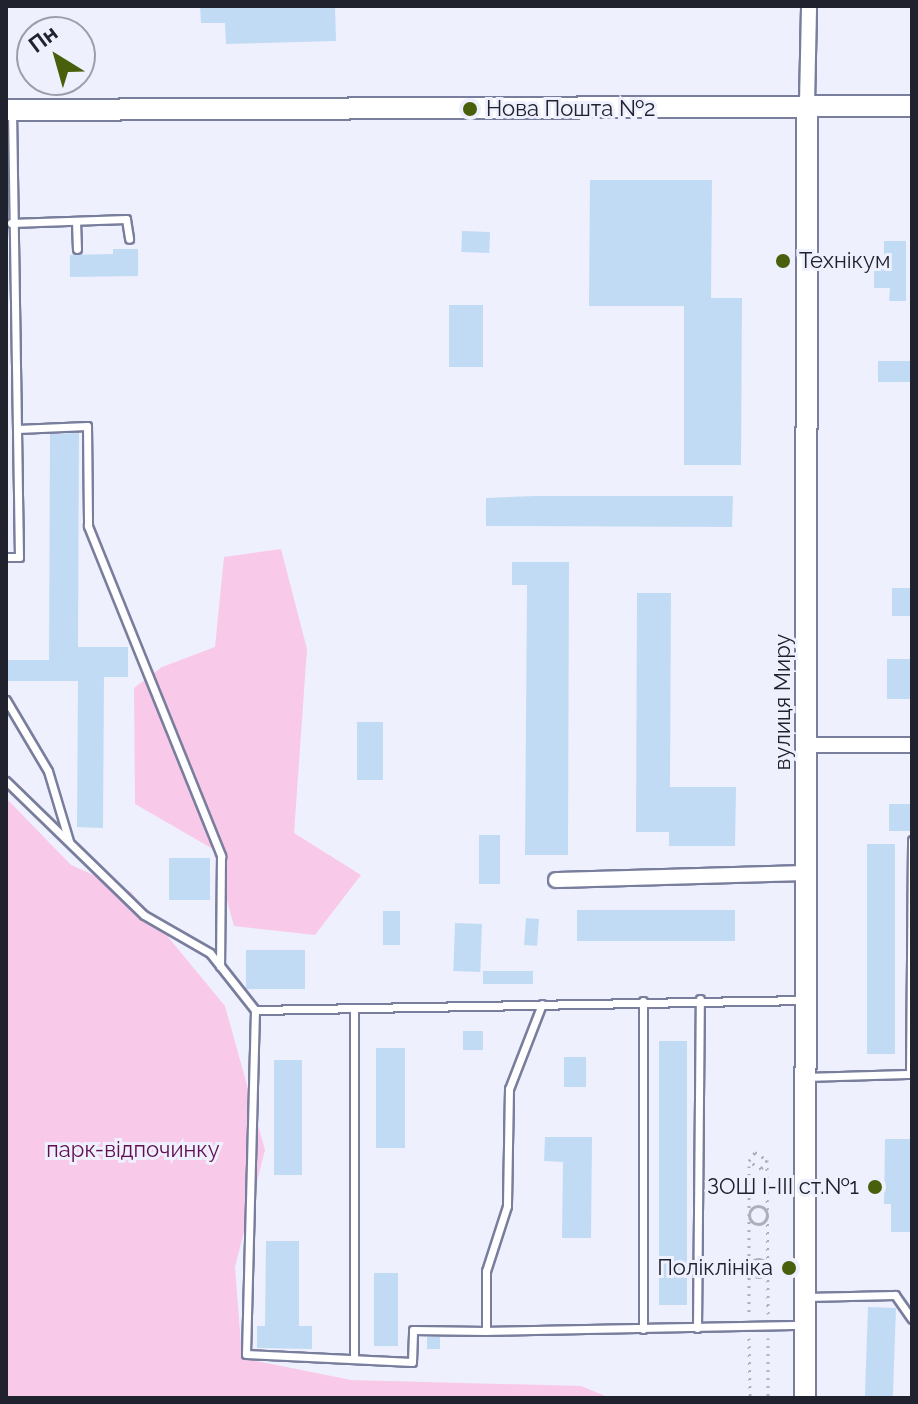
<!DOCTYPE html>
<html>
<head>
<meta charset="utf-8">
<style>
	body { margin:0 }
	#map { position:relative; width:918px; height:1404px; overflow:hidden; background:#eef0fe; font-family:Raleway,sans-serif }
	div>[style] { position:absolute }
	.green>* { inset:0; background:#f9c9e9 }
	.building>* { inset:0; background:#c2dbf4; transform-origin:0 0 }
	.path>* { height:3px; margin-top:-1.5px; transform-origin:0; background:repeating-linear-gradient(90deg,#adafbc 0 2px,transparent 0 8px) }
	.path>.ring { margin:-1.5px; padding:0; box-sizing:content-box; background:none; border:3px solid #adafbc; border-radius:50% }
	.roads { filter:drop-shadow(2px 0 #797e9d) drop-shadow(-2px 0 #797e9d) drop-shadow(0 2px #797e9d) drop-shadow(0 -2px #797e9d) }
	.lane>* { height:7px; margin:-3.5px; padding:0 3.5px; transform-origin:3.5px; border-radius:3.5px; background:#fff }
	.street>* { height:14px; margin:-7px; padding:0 7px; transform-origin:7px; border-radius:7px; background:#fff }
	.secondary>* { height:20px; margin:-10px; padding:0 10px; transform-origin:10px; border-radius:10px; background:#fff }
	.dots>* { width:22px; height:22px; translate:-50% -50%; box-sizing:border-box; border:4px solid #eef0fe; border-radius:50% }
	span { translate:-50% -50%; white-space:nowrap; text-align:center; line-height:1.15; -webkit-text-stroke:6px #eef0fe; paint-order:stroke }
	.poi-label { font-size:22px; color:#20222e }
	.left { translate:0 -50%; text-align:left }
	.right { translate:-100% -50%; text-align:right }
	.street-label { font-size:22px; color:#20222e }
	.park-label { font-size:22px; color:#630d51 }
	.frame { position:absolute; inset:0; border:8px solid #20222e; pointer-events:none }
	.north { position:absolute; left:16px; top:16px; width:80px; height:80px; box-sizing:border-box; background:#eef0fe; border:2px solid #9c9eab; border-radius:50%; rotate:323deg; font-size:22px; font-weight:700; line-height:32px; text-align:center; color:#20222e }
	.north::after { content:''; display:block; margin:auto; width:28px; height:36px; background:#485f0b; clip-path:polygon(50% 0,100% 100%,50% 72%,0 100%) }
</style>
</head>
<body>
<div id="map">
	<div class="green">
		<i style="clip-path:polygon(281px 549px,307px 649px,294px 833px,361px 875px,315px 935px,234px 926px,213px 849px,135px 804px,134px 688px,162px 667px,215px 647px,224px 557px)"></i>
		<i style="clip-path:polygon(6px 798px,71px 865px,131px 892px,225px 1006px,265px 1150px,235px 1267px,242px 1358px,351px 1380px,581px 1386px,610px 1398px,6px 1398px)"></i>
	</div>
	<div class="building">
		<i style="clip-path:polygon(200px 6px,335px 6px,336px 41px,226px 44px,225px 23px,201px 23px)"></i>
		<i style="clip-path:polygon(590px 180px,712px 180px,711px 298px,742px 298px,741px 465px,684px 465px,684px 306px,589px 306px)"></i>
		<i style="left:462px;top:231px;width:28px;height:21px;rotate:2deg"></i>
		<i style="clip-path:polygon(884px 241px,906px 241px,906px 301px,889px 301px,890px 288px,874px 288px,874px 265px,884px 265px)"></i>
		<i style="clip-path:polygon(113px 249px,138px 249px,138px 276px,70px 277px,70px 255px,113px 254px)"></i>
		<i style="left:449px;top:305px;width:34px;height:62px"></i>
		<i style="left:878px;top:361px;width:34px;height:21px"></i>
		<i style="clip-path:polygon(79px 433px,78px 647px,128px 647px,128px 677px,104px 677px,103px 828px,77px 827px,78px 681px,6px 681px,6px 660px,49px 660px,50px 434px)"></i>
		<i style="clip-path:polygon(535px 496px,733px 496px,732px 527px,486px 526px,486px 498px)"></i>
		<i style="clip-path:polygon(512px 562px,569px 562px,568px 855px,525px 855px,527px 585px,512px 585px)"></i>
		<i style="left:892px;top:588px;width:20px;height:28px"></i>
		<i style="clip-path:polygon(637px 593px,671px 593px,670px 787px,736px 787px,735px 846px,669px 846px,669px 832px,636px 832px)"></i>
		<i style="left:887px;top:659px;width:25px;height:40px"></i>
		<i style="left:357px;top:722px;width:26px;height:58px"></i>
		<i style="left:889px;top:804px;width:23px;height:27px"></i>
		<i style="left:479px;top:835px;width:21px;height:49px"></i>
		<i style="left:867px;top:844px;width:28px;height:210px"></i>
		<i style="left:169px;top:858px;width:41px;height:42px"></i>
		<i style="left:577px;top:910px;width:158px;height:31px"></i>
		<i style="left:383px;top:911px;width:17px;height:34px"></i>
		<i style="left:526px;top:918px;width:13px;height:27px;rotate:4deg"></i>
		<i style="left:455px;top:923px;width:27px;height:48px;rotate:2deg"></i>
		<i style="left:246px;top:950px;width:59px;height:39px"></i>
		<i style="left:483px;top:971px;width:50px;height:13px"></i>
		<i style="left:463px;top:1031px;width:20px;height:19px"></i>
		<i style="left:659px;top:1041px;width:28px;height:264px"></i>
		<i style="left:376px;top:1048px;width:29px;height:100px"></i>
		<i style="left:564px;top:1057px;width:22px;height:30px"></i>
		<i style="left:274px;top:1060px;width:28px;height:115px"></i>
		<i style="clip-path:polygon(545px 1137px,592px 1137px,591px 1238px,562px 1238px,563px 1162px,544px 1161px)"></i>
		<i style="clip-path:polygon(885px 1139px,912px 1139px,912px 1232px,891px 1232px,891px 1204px,884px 1204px)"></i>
		<i style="clip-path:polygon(266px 1241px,299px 1241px,299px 1326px,312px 1326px,312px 1349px,257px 1348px,257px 1326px,265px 1326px)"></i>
		<i style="left:374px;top:1273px;width:24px;height:73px"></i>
		<i style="left:868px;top:1307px;width:28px;height:91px;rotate:2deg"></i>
		<i style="left:427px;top:1337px;width:13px;height:12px"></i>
	</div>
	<div class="path">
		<i style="left:767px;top:1160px;width:11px;rotate:124deg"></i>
		<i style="left:761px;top:1169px;width:14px;rotate:-146deg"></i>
		<i style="left:749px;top:1161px;width:11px;rotate:-56deg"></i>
		<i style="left:755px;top:1152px;width:14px;rotate:34deg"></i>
		<i style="left:767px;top:1160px;width:154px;rotate:89.6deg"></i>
		<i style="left:749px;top:1166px;width:148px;rotate:90deg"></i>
		<i class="ring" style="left:749px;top:1206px;width:15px;height:15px"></i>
		<i class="ring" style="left:749px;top:1259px;width:15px;height:15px"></i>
		<i style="left:749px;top:1338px;width:60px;rotate:89deg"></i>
		<i style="left:768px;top:1338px;width:60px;rotate:90deg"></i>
		<i style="left:753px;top:1398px;width:12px"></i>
	</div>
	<div class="roads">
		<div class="lane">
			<i style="left:76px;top:221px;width:28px;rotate:88deg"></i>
			<i style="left:11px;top:223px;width:115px;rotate:-2deg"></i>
			<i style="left:126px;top:219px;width:20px;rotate:81deg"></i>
			<i style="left:17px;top:429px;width:70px;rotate:-2.5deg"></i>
			<i style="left:87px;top:426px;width:100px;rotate:89.4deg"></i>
			<i style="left:88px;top:526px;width:356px;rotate:68deg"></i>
			<i style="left:221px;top:856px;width:110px;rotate:90.5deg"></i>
			<i style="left:6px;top:557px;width:13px"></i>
			<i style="left:19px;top:557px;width:445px;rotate:-90.9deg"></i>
			<i style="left:6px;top:700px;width:82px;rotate:59.4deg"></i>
			<i style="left:48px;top:771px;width:73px;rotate:73.3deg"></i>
			<i style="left:6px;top:781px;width:192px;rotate:44.2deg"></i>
			<i style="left:144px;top:915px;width:76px;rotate:29.9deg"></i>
			<i style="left:210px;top:953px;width:73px;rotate:51.7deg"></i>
			<i style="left:255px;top:1010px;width:344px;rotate:91.5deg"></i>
			<i style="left:246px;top:1354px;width:166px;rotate:2.8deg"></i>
			<i style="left:412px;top:1362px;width:32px;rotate:-88deg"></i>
			<i style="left:413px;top:1330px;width:73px;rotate:0.8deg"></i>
			<i style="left:643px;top:1001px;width:328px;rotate:90deg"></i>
			<i style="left:542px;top:1004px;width:91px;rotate:111.2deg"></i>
			<i style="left:509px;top:1089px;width:117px;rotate:91deg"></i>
			<i style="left:507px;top:1206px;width:68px;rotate:107.9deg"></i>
			<i style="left:486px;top:1271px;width:60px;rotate:90deg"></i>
			<i style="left:486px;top:1331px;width:317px;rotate:-1.1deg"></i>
			<i style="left:255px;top:1010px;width:549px;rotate:-1.04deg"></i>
			<i style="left:910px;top:1074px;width:234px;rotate:-89.5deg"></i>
			<i style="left:808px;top:1077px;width:104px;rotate:-1.7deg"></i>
			<i style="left:806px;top:1297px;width:89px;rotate:-1.3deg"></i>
			<i style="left:895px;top:1295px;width:29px;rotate:55deg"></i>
			<i style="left:697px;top:1328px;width:329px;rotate:-89.5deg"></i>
			<i style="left:354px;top:1359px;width:351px;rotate:-90deg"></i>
		</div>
		<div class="street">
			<i style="left:807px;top:104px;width:98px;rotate:-88.8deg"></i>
			<i style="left:808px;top:745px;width:104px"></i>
			<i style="left:556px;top:880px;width:251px;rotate:-1.6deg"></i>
		</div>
		<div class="secondary">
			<i style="left:6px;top:110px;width:906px;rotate:-0.25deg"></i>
			<i style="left:805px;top:1398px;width:1294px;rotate:-89.91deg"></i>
		</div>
	</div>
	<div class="dots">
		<i style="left:470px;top:109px;background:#485f0b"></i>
		<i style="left:783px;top:261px;background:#485f0b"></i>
		<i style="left:875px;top:1187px;background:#485f0b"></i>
		<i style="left:789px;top:1268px;background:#485f0b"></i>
	</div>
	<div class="poi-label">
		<span class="left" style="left:486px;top:109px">Нова Пошта №2</span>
		<span class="left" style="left:799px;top:261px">Технікум</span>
		<span class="right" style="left:859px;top:1187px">ЗОШ I-III ст.№1</span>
		<span class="right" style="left:773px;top:1268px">Поліклініка</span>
	</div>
	<div class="street-label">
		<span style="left:783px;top:702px;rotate:-90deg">вулиця Миру</span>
	</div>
	<div class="park-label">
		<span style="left:133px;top:1150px">парк-відпочинку</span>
	</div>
	<div class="frame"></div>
	<div class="north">Пн</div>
</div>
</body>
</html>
